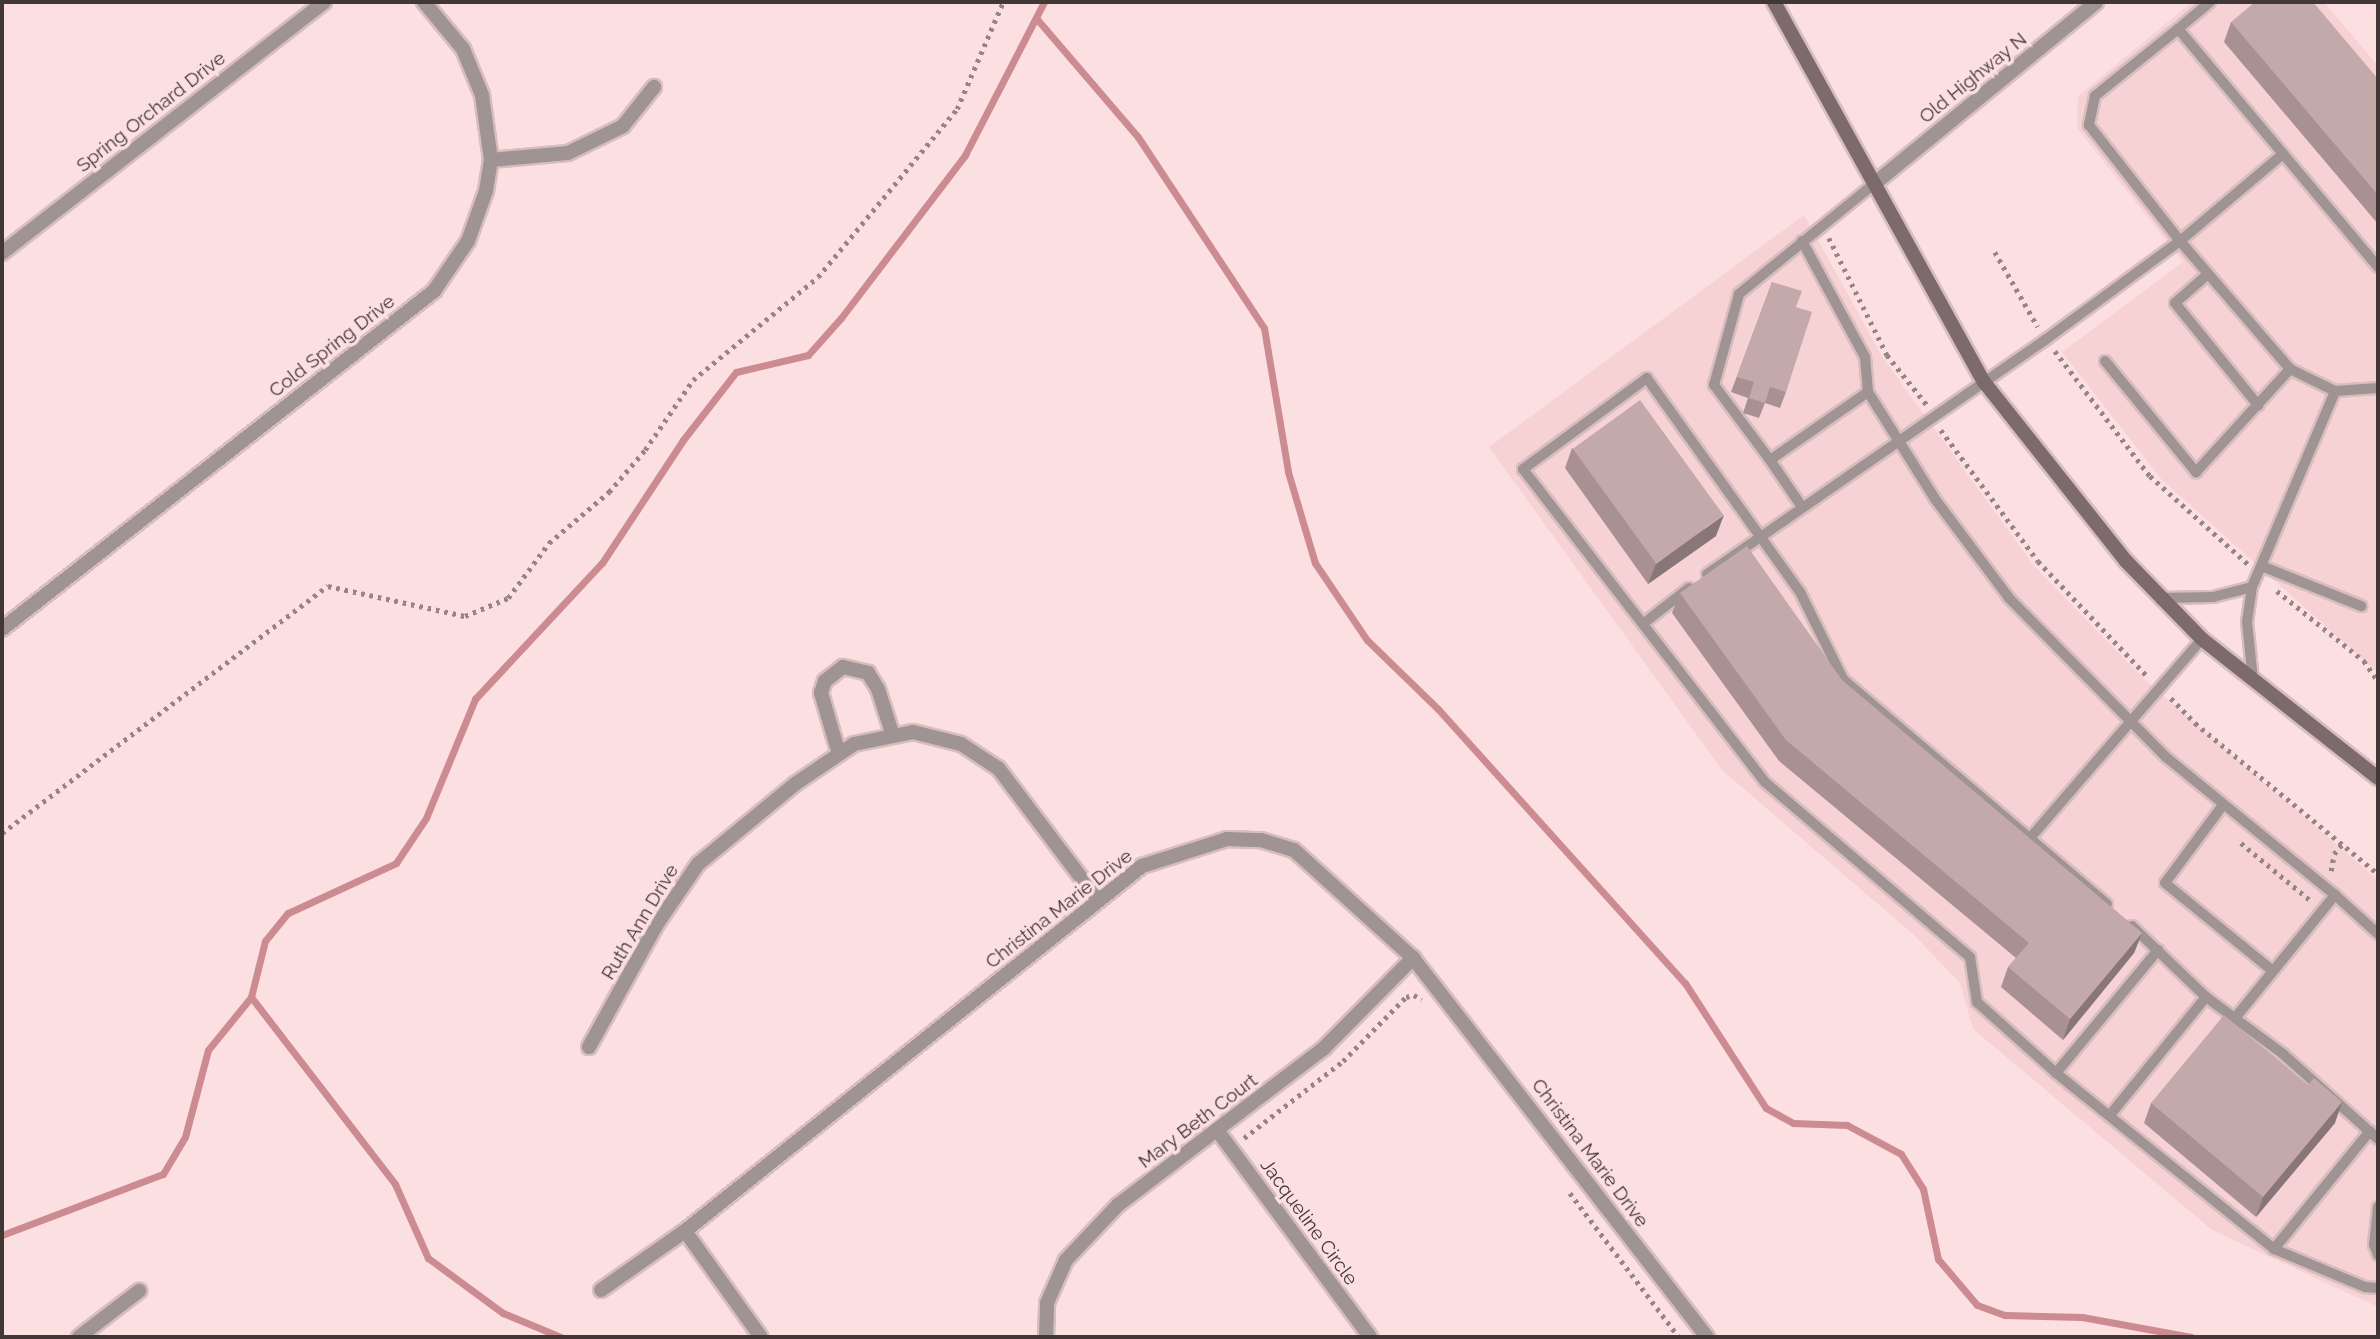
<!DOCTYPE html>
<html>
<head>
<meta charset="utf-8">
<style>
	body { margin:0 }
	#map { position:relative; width:2380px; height:1339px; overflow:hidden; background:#fcdfe0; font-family:Raleway,sans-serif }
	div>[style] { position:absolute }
	.built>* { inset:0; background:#f7d2d4 }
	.stream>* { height:7px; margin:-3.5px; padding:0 3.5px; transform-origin:3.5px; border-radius:3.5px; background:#cb8b91 }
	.path>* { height:4.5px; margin-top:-2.25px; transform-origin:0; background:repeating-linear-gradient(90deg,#978485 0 3.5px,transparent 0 8.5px) }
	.roads { filter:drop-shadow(2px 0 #d7bdbe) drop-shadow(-2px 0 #d7bdbe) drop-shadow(0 2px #d7bdbe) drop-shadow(0 -2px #d7bdbe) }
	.lane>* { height:10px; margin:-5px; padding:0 5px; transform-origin:5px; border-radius:5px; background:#9f9393 }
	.street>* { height:14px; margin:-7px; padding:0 7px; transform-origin:7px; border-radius:7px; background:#9f9393 }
	.secondary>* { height:14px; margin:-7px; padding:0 7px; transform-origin:7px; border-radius:7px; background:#7c6a6c }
	.wall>* { inset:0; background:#a99193 }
	.shaded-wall>* { inset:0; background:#897678 }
	.building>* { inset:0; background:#c4a9ab; transform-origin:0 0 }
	span { translate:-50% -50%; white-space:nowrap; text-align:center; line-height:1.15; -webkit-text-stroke:7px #fcdfe0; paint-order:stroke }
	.street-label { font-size:19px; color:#423737 }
	.frame { position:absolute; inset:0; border:4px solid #423737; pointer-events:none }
</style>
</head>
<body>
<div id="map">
	<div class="built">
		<i style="clip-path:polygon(2192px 2px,2324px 2px,2378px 66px,2378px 673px,2162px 480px,2062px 352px,2183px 262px,2077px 128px,2078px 96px)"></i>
		<i style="clip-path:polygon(1804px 215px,1883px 358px,2035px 567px,2144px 679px,2378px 880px,2378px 1307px,2212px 1230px,1973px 1029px,1960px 983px,1914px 935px,1722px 770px,1489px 447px)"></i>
	</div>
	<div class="stream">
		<i style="left:1036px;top:18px;width:157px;rotate:49.4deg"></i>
		<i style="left:1138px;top:137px;width:229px;rotate:56.6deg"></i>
		<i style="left:1264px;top:328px;width:146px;rotate:80.5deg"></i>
		<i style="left:1288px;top:472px;width:95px;rotate:73.5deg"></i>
		<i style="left:1315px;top:563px;width:93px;rotate:56deg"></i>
		<i style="left:1367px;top:640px;width:99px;rotate:44.2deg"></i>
		<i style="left:1438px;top:709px;width:369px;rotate:48deg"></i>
		<i style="left:1685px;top:983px;width:149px;rotate:57.1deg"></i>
		<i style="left:1766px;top:1108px;width:31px;rotate:29deg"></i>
		<i style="left:1793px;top:1123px;width:54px;rotate:2.1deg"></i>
		<i style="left:1847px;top:1125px;width:61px;rotate:28.2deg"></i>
		<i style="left:1901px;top:1154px;width:41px;rotate:57.8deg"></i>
		<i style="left:1923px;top:1189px;width:72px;rotate:77.9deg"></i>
		<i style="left:1938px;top:1259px;width:60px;rotate:49.7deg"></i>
		<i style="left:1977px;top:1305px;width:30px;rotate:20deg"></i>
		<i style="left:2005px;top:1315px;width:77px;rotate:1.5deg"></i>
		<i style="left:2082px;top:1317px;width:111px;rotate:10.4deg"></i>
		<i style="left:251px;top:997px;width:236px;rotate:52.4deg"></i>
		<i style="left:395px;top:1184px;width:81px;rotate:66deg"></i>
		<i style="left:428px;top:1258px;width:93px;rotate:36.3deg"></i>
		<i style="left:503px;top:1313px;width:63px;rotate:22.5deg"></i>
		<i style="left:2px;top:1235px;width:172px;rotate:-20.8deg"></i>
		<i style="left:163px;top:1174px;width:43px;rotate:-59.3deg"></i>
		<i style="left:185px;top:1137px;width:90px;rotate:-75.2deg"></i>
		<i style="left:208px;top:1050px;width:68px;rotate:-50.9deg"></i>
		<i style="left:251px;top:997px;width:58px;rotate:-76deg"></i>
		<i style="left:265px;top:941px;width:36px;rotate:-51deg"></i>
		<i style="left:288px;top:913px;width:119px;rotate:-24.8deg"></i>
		<i style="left:396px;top:863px;width:54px;rotate:-56.3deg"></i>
		<i style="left:426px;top:818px;width:129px;rotate:-67.6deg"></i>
		<i style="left:475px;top:699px;width:186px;rotate:-47deg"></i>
		<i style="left:602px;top:563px;width:147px;rotate:-56.6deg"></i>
		<i style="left:683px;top:440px;width:86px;rotate:-52.1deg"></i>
		<i style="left:736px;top:372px;width:74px;rotate:-13.3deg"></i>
		<i style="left:808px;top:355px;width:50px;rotate:-48.3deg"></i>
		<i style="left:841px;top:318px;width:205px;rotate:-52.7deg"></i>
		<i style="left:965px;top:155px;width:172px;rotate:-62.7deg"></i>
	</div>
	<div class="path">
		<i style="left:1829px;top:238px;width:131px;rotate:63.6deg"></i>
		<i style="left:1887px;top:355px;width:64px;rotate:51.3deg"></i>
		<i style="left:1995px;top:252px;width:86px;rotate:60.2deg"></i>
		<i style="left:2055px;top:351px;width:157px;rotate:52.8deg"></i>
		<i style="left:2150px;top:476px;width:132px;rotate:41.9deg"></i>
		<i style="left:1941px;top:430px;width:163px;rotate:53.5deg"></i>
		<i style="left:2038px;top:561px;width:161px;rotate:46.5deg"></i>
		<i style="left:2277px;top:591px;width:112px;rotate:38.8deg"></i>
		<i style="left:2364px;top:661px;width:24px;rotate:55deg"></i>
		<i style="left:2171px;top:698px;width:35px;rotate:46deg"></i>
		<i style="left:2195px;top:723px;width:237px;rotate:39.5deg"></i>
		<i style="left:2px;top:833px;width:409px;rotate:-37.2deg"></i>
		<i style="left:328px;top:586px;width:140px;rotate:12.4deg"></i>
		<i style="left:465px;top:616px;width:47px;rotate:-22.7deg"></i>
		<i style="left:508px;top:598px;width:69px;rotate:-53.3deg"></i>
		<i style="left:549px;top:543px;width:79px;rotate:-40.4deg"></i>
		<i style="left:609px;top:492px;width:55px;rotate:-49.4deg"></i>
		<i style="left:645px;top:450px;width:85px;rotate:-55.6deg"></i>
		<i style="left:693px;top:380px;width:162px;rotate:-39.5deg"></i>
		<i style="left:818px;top:277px;width:218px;rotate:-50.4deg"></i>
		<i style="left:957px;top:109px;width:116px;rotate:-66.7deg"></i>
		<i style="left:2241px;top:843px;width:91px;rotate:39.6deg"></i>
		<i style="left:2331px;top:871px;width:17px;rotate:-80deg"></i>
		<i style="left:2334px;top:854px;width:13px;rotate:-51deg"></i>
		<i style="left:1244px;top:1138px;width:125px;rotate:-37.9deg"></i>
		<i style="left:1343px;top:1061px;width:90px;rotate:-45.5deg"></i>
		<i style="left:1406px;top:997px;width:8px;rotate:-14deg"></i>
		<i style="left:1414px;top:995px;width:9px;rotate:32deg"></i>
		<i style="left:1570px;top:1193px;width:181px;rotate:52.9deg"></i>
	</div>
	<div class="roads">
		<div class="lane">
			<i style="left:2178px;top:29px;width:42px;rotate:-40.2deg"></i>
			<i style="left:1802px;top:241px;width:132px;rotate:61.5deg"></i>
			<i style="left:1865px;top:357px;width:35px;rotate:85deg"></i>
			<i style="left:1868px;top:392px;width:126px;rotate:57.9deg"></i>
			<i style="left:1935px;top:499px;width:124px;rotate:53.2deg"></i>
			<i style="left:2009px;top:598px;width:223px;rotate:45.4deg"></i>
			<i style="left:2166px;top:757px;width:218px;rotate:39.2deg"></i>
			<i style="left:2378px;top:267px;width:311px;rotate:-130deg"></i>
			<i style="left:2178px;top:29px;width:107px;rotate:141.1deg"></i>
			<i style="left:2095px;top:96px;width:30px;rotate:102deg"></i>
			<i style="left:2089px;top:125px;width:147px;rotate:51.9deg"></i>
			<i style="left:2180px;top:241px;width:169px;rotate:49.3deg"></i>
			<i style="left:2290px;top:369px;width:50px;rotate:26.1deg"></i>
			<i style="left:2335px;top:391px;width:43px;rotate:-4deg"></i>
			<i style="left:2208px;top:274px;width:44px;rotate:138.7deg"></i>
			<i style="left:2175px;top:303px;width:132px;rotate:50.9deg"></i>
			<i style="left:2105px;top:361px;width:144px;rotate:50.7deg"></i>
			<i style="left:2196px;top:472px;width:139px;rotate:-47.6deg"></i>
			<i style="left:1770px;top:460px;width:94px;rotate:-126.7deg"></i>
			<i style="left:1714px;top:385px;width:94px;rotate:-74.6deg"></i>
			<i style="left:1739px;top:294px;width:174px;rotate:-39.2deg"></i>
			<i style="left:1802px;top:507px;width:57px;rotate:-124.2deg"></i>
			<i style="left:1770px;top:460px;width:119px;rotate:-34.8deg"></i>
			<i style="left:2264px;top:567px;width:105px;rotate:21.9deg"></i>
			<i style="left:1707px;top:574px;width:411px;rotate:-34.7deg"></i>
			<i style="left:2045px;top:340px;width:167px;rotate:-36.3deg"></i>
			<i style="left:2180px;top:241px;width:135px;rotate:-40.2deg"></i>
			<i style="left:2162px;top:598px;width:51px;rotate:-1.1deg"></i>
			<i style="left:2213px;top:597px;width:40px;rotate:-14.4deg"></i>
			<i style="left:1644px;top:623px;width:57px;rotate:-37.9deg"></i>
			<i style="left:2253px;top:680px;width:58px;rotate:-95.9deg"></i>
			<i style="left:2247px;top:622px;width:35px;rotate:-82deg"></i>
			<i style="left:2252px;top:587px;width:213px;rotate:-67deg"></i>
			<i style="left:2223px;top:805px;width:97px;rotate:126.6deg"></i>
			<i style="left:2165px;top:883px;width:139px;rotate:39.2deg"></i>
			<i style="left:2031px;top:837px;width:262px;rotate:-49.2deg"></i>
			<i style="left:2107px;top:904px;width:347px;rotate:-139.6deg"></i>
			<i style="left:1843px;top:679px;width:97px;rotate:-116.3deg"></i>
			<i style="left:1800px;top:592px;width:263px;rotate:-125.6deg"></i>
			<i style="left:1647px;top:378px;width:154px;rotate:143.7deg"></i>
			<i style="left:1523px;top:469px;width:396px;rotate:52.3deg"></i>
			<i style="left:1765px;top:782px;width:270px;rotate:40.5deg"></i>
			<i style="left:1970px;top:957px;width:46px;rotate:81.2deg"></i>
			<i style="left:1977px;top:1002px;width:106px;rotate:41.9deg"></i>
			<i style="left:2056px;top:1073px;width:280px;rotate:38.9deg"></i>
			<i style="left:2274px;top:1249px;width:99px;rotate:22.7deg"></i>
			<i style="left:2365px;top:1287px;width:13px;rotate:4deg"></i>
			<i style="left:2132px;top:926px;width:103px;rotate:43.8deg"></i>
			<i style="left:2206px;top:997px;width:96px;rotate:36.5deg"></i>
			<i style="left:2283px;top:1054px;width:127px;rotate:41.8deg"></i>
			<i style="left:2235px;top:1018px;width:159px;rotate:-50.9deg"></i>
			<i style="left:2335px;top:895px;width:58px;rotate:42.2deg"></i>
			<i style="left:2056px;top:1073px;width:160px;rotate:-50.3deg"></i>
			<i style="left:2110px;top:1115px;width:152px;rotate:-50.9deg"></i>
			<i style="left:2378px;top:1207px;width:38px;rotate:96deg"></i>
			<i style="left:2374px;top:1245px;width:11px;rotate:68deg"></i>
			<i style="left:2274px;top:1249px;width:152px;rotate:-50.9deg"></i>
		</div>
		<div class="street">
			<i style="left:491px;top:160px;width:77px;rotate:-5.2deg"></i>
			<i style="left:568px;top:153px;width:61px;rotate:-26.1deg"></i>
			<i style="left:623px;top:126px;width:50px;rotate:-51.5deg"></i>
			<i style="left:1874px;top:184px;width:287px;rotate:-39.3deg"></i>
			<i style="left:2px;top:253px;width:408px;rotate:-37.9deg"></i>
			<i style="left:2px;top:629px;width:549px;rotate:-38.04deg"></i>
			<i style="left:434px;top:291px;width:60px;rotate:-55.8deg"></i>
			<i style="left:468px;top:241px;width:53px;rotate:-70.2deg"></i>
			<i style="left:486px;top:191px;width:31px;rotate:-81deg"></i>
			<i style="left:491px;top:160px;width:66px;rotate:-97.9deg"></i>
			<i style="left:482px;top:95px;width:50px;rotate:-112.4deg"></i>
			<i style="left:463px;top:49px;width:61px;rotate:-129.7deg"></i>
			<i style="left:839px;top:754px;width:64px;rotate:-106.4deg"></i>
			<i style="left:821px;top:693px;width:13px;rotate:-72deg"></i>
			<i style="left:825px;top:681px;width:23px;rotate:-38deg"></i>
			<i style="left:843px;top:667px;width:26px;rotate:13deg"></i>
			<i style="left:868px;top:673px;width:19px;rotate:58deg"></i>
			<i style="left:878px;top:689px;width:49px;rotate:72.3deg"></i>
			<i style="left:589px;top:1047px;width:141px;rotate:-61.1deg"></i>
			<i style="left:657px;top:924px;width:73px;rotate:-55.7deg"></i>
			<i style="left:698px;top:864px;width:126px;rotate:-39.5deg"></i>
			<i style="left:795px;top:784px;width:71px;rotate:-34.1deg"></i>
			<i style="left:854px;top:744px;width:60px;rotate:-11.5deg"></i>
			<i style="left:913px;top:732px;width:49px;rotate:14deg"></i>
			<i style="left:961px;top:744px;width:45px;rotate:33.3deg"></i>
			<i style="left:999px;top:769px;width:164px;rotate:52.9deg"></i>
			<i style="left:1217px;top:1130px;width:257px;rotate:53.5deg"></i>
			<i style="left:685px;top:1231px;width:130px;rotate:54.4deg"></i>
			<i style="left:601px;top:1290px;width:103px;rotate:-35.1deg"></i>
			<i style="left:685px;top:1231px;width:585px;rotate:-38.61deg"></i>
			<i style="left:1142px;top:866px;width:89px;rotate:-17.6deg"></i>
			<i style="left:1227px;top:839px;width:34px;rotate:2deg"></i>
			<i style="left:1261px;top:840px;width:34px;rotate:17deg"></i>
			<i style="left:1294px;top:850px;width:161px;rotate:42.2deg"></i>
			<i style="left:1413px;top:958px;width:480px;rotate:52.2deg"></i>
			<i style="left:79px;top:1337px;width:76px;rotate:-37.5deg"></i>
			<i style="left:1046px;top:1337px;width:34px;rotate:-88deg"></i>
			<i style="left:1047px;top:1303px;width:47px;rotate:-66.2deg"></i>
			<i style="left:1066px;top:1260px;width:76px;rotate:-46.6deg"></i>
			<i style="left:1118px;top:1205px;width:259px;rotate:-37.3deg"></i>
			<i style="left:1324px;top:1048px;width:127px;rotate:-45.3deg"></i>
		</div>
		<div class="secondary">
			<i style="left:1774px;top:2px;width:434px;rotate:61.1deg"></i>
			<i style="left:1984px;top:382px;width:228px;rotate:51.6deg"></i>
			<i style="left:2126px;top:561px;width:52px;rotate:45.8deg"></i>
			<i style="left:2162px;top:598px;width:57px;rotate:45.7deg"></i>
			<i style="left:2202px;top:639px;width:224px;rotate:38.3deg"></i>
		</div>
	</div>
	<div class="wall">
		<i style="clip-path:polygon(2231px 22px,2378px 79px,2378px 224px,2224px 42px)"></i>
		<i style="clip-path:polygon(1772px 282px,1796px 307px,1786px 392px,1780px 408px,1765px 403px,1759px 418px,1743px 413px,1748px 398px,1731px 392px)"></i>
		<i style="clip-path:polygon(1572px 448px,1716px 536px,1648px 584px,1565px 468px)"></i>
		<i style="clip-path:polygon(1680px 593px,1842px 680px,2142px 933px,2134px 953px,2063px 1040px,2001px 987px,2008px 967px,2016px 958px,1779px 761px,1672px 613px)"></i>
		<i style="clip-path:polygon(2308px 1085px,2335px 1123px,2256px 1217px,2144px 1123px,2151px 1103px)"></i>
	</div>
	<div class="shaded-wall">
		<i style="clip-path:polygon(1724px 515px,1716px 536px,1648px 584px,1656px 564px)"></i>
		<i style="clip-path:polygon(2142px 933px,2134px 953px,2063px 1040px,2070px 1019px)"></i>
		<i style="clip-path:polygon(2342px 1102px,2335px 1123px,2256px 1217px,2263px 1197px)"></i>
	</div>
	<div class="building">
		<i style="clip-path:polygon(2255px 2px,2313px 2px,2378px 79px,2378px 195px,2231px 22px)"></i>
		<i style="clip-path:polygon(1772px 282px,1802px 291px,1796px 307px,1812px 312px,1786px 392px,1770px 387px,1765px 403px,1749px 398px,1754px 382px,1737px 377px)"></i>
		<i style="left:1640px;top:400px;width:142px;height:83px;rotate:54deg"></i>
		<i style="clip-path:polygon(1747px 546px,1842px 680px,2142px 933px,2070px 1019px,2008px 967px,2029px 943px,1786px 740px,1680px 593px)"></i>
		<i style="clip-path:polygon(2224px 1015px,2308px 1085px,2314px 1078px,2342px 1102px,2263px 1197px,2151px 1103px)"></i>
	</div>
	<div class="street-label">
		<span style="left:1973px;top:78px;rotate:-39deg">Old Highway N</span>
		<span style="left:151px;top:112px;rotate:-38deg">Spring Orchard Drive</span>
		<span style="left:332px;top:346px;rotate:-38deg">Cold Spring Drive</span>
		<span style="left:1059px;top:909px;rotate:-38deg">Christina Marie Drive</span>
		<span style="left:640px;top:922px;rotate:-59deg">Ruth Ann Drive</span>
		<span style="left:1198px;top:1121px;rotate:-37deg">Mary Beth Court</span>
		<span style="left:1590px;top:1153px;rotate:53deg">Christina Marie Drive</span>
		<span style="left:1309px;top:1222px;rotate:54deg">Jacqueline Circle</span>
	</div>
	<div class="frame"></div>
</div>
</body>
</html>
